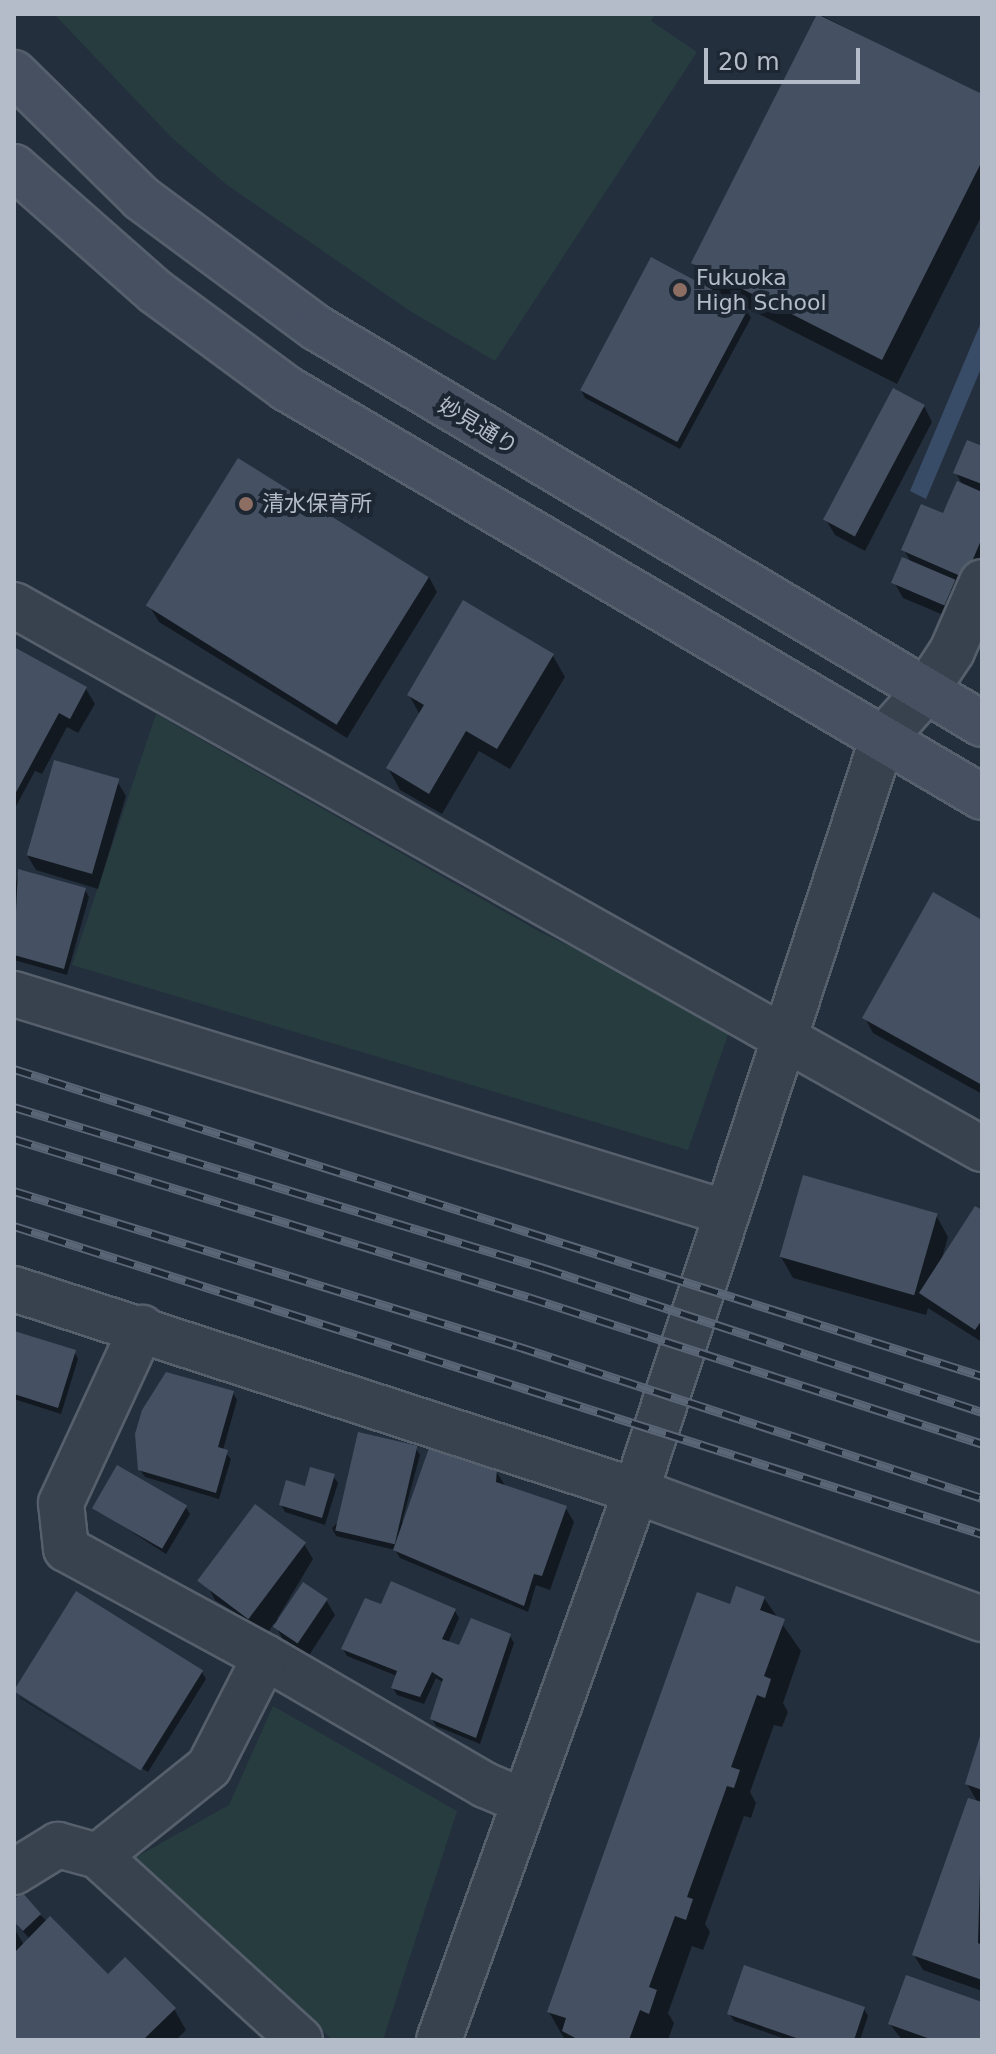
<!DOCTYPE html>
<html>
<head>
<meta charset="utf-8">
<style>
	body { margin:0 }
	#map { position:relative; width:996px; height:2054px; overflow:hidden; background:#242f3e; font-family:"DejaVu Sans","Noto Sans JP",sans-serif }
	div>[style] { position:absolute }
	.green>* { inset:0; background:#263c3f }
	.water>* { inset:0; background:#394c67 }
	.shadow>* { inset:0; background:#0007 }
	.building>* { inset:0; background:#455162; transform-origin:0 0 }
	.roads { filter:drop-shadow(2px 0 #565f6c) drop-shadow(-2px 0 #565f6c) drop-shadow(0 2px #565f6c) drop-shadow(0 -2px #565f6c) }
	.minor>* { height:44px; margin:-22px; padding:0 22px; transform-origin:22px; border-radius:22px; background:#38414e }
	.tertiary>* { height:44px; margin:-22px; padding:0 22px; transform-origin:22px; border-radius:22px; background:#38414e }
	.secondary>* { height:44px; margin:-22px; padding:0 22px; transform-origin:22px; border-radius:22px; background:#465061 }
	.rail>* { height:9px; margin-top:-4.5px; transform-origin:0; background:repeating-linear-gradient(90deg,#1d2633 0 18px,#5a6575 0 36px); box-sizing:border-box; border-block:2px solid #5a6575 }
	.dots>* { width:22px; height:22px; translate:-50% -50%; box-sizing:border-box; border:4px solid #1d2633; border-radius:50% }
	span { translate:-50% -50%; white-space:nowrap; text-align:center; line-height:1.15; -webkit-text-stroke:8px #1d2633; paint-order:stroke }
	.poi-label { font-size:22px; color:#b4bcc9 }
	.left { translate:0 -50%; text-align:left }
	.street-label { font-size:22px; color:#b4bcc9 }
	.frame { position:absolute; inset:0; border:16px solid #b4bcc9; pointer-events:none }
	.scale { position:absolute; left:704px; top:48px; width:156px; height:36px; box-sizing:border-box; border:4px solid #b4bcc9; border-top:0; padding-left:10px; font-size:24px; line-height:28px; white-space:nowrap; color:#b4bcc9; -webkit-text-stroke:6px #1d2633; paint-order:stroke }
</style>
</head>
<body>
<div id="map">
	<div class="green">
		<i style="clip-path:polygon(54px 14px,655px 14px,651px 21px,697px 52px,495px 361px,410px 311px,227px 185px,172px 138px)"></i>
		<i style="clip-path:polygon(156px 714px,540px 932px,732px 1023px,688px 1150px,72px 965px)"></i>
		<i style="clip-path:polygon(273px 1706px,457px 1811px,383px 2040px,333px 2040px,129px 1861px,229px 1805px)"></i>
	</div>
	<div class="water">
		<i style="clip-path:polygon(982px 320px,982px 366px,926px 499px,910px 491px)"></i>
	</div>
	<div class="shadow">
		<i style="clip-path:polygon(819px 14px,982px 97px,982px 215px,897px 384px,745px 307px,751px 318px,680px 449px,585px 398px,581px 390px,709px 290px,693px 263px)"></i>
		<i style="clip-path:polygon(924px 406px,932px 422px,865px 551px,835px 535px,826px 520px)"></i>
		<i style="clip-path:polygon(982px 448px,982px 571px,973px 592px,955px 583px,963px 597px,953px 619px,903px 598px,894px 582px,912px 564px,904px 550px,945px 516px,963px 486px,956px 473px)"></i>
		<i style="clip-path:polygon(429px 577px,437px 592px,347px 738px,159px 622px,150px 607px)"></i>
		<i style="clip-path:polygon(14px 649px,86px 689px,95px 704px,78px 733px,67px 727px,42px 774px,35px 771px,14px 810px)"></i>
		<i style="clip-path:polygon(553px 656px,565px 677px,510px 769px,479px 751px,442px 814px,400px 790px,388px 768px,420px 715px,409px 695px)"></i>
		<i style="clip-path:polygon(117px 781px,126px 796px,98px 889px,36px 870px,27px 855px)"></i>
		<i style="clip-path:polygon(19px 871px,85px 890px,89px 897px,67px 975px,14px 960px,14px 890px)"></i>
		<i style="clip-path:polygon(982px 922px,982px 1094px,873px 1033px,865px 1018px)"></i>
		<i style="clip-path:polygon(982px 1213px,982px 1342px,928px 1308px,926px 1315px,793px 1278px,781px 1257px,936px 1215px,948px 1237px,942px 1258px)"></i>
		<i style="clip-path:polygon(14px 1333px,74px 1352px,78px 1359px,61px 1414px,14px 1399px)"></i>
		<i style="clip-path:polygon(233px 1393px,237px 1400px,223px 1450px,231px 1459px,219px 1499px,145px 1477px,140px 1470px)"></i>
		<i style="clip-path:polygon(416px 1448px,420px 1455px,402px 1522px,496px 1471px,506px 1487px,565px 1507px,574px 1522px,550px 1590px,536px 1585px,528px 1612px,400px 1558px,395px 1550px,336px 1536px,332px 1528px)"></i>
		<i style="clip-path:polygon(333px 1476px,338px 1483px,325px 1525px,285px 1512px,281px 1505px)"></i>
		<i style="clip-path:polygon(185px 1506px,190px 1514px,166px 1554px,95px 1508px)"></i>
		<i style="clip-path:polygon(304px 1544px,313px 1559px,277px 1619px,326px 1600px,335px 1615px,308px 1657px,284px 1642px,274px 1623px,268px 1633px,215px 1600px,207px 1585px)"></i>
		<i style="clip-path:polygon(764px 1598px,801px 1651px,783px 1703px,788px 1712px,782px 1727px,774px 1725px,750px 1792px,756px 1803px,751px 1818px,744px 1816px,705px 1924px,710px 1932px,703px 1950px,692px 1946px,668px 2013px,674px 2023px,668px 2040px,565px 2040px,549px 2012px,731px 1606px)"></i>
		<i style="clip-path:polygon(382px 1607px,455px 1611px,459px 1618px,448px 1643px,460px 1648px,510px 1636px,514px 1643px,480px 1744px,436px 1726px,432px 1719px,444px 1683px,436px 1678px,424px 1704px,397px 1695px,393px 1688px,397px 1676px,347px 1656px,343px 1649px)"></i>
		<i style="clip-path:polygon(202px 1672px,206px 1679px,148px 1772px,16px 1691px)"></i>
		<i style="clip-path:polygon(20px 1697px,146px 1776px,20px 1698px)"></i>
		<i style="clip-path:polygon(982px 1738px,982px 1991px,923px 1970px,914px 1955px,978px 1803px,967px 1784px)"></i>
		<i style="clip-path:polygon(14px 1902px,40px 1915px,108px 1976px,174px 2009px,186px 2030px,176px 2040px,14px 2040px,14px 1928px,24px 1945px,30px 1939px,14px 1922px)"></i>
		<i style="clip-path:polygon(982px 2004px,982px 2040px,902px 2040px,890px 2024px)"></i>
		<i style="clip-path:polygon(864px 2009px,868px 2016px,860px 2040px,788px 2040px,734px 2021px,729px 2013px)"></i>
	</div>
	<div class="building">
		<i style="clip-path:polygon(817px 14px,982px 94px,982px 161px,882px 360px,691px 263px)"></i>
		<i style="left:651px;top:257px;width:110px;height:151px;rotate:28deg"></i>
		<i style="left:893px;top:388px;width:36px;height:149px;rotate:28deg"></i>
		<i style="clip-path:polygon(967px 440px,982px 446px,982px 484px,953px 473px)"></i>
		<i style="left:238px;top:458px;width:225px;height:174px;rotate:32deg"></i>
		<i style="clip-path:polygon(957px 481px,982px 492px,982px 538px,965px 578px,901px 550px,921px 504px,943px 513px)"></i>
		<i style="left:902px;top:557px;width:58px;height:28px;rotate:23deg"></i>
		<i style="clip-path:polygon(463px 600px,554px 654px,497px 749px,466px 731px,429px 794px,386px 768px,424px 705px,407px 695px)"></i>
		<i style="clip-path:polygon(14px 647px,87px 687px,70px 719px,59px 713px,14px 796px)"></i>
		<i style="left:54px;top:760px;width:68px;height:99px;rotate:16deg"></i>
		<i style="clip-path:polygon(18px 869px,86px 888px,64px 969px,14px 955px)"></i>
		<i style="clip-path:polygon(933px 892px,982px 920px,982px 1085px,862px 1018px)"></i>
		<i style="left:803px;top:1175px;width:140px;height:85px;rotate:16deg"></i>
		<i style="clip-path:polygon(975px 1206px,982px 1210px,982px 1320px,975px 1330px,919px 1293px)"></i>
		<i style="clip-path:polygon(14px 1331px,76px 1350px,58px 1408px,14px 1394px)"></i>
		<i style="clip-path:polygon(166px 1372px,234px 1391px,218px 1447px,228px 1450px,216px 1493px,138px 1470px,135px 1434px,142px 1410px)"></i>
		<i style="left:358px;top:1432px;width:61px;height:101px;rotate:13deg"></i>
		<i style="clip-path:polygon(429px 1448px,497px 1469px,496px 1482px,567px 1506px,542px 1576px,534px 1574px,524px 1606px,393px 1550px)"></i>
		<i style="left:117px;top:1465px;width:81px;height:50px;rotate:30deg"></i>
		<i style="clip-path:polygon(310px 1467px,335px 1474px,322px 1518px,279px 1505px,286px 1480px,305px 1486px)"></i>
		<i style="left:255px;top:1504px;width:64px;height:96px;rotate:37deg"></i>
		<i style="clip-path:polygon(391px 1581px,456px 1609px,442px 1639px,459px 1645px,471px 1618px,511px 1634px,476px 1738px,430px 1719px,443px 1679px,432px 1672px,420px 1697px,391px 1688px,397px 1671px,341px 1649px,365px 1598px,381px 1604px)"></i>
		<i style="left:303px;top:1582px;width:30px;height:54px;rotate:34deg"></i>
		<i style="clip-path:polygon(736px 1586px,765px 1597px,760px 1610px,785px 1619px,764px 1676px,771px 1679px,765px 1698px,757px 1695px,731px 1767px,740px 1770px,734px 1788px,727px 1786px,687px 1897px,693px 1899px,686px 1920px,675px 1916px,649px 1987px,657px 1990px,649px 2014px,640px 2010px,629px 2040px,579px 2040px,562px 2031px,566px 2018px,547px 2012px,697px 1592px,730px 1604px)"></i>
		<i style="left:76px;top:1591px;width:150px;height:118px;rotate:32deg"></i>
		<i style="clip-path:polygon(981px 1733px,982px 1733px,982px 1790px,965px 1784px)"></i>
		<i style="clip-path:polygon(968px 1798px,982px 1802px,978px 1943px,982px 1945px,982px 1980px,912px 1955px)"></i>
		<i style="clip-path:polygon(22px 1892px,41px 1914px,23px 1931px,14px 1922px,14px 1899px)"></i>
		<i style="clip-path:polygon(50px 1916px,108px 1974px,125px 1957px,176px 2008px,143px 2040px,14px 2040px,14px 1953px)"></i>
		<i style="clip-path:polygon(744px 1965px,865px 2007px,854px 2040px,802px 2040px,727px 2014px)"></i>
		<i style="clip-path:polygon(906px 1975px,982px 2002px,982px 2040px,933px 2040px,888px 2024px)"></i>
	</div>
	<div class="roads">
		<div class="minor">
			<i style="left:14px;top:605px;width:1110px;rotate:29.34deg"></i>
			<i style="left:925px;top:692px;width:49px;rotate:-56.6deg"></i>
			<i style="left:952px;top:651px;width:75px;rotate:-66.5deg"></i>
			<i style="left:14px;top:994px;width:746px;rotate:17.07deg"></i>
			<i style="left:14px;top:1289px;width:654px;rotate:17.99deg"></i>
			<i style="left:636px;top:1491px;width:369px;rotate:20.3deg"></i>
			<i style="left:265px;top:1657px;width:255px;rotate:30.2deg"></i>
			<i style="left:485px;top:1785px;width:43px;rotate:23deg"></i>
			<i style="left:98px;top:1856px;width:142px;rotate:-38.7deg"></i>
			<i style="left:209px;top:1767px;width:123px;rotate:-63deg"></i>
			<i style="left:265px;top:1657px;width:226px;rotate:-151.5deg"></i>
			<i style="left:66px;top:1549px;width:46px;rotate:-96.2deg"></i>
			<i style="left:61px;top:1503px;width:193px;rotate:-65.2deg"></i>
			<i style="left:14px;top:1872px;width:52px;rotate:-31.5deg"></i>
			<i style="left:58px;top:1845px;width:41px;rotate:15.4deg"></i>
			<i style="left:98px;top:1856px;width:273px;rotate:42.3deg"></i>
		</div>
		<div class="tertiary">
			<i style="left:439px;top:2040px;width:583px;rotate:-70.26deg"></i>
			<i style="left:636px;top:1491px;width:790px;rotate:-71.86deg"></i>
			<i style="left:882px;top:740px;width:64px;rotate:-48.1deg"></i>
		</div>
		<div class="secondary">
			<i style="left:14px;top:73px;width:178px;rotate:44.5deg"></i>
			<i style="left:141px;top:198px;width:219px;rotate:36.5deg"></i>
			<i style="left:317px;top:328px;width:774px;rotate:30.77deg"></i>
			<i style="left:14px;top:167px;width:189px;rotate:41.4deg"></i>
			<i style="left:156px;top:292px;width:162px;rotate:36.4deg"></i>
			<i style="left:286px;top:388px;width:807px;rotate:30.44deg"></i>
		</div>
	</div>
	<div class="rail">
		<i style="left:14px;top:1069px;width:1016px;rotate:17.6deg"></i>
		<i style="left:14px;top:1107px;width:554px;rotate:16.9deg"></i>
		<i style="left:544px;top:1268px;width:461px;rotate:18.2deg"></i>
		<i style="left:14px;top:1139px;width:538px;rotate:17.09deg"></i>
		<i style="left:528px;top:1297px;width:477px;rotate:17.9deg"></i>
		<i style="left:14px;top:1191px;width:526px;rotate:17.13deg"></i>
		<i style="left:517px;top:1346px;width:489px;rotate:18.1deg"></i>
		<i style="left:14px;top:1226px;width:1016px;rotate:17.65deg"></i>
	</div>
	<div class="dots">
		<i style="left:680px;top:290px;background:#8d6e63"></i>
		<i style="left:246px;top:504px;background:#8d6e63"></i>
	</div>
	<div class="poi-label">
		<span class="left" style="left:696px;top:290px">Fukuoka<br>High School</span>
		<span class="left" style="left:262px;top:504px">清水保育所</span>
	</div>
	<div class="street-label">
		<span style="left:478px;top:426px;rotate:31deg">妙見通り</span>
	</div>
	<div class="frame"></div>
	<div class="scale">20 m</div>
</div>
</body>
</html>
